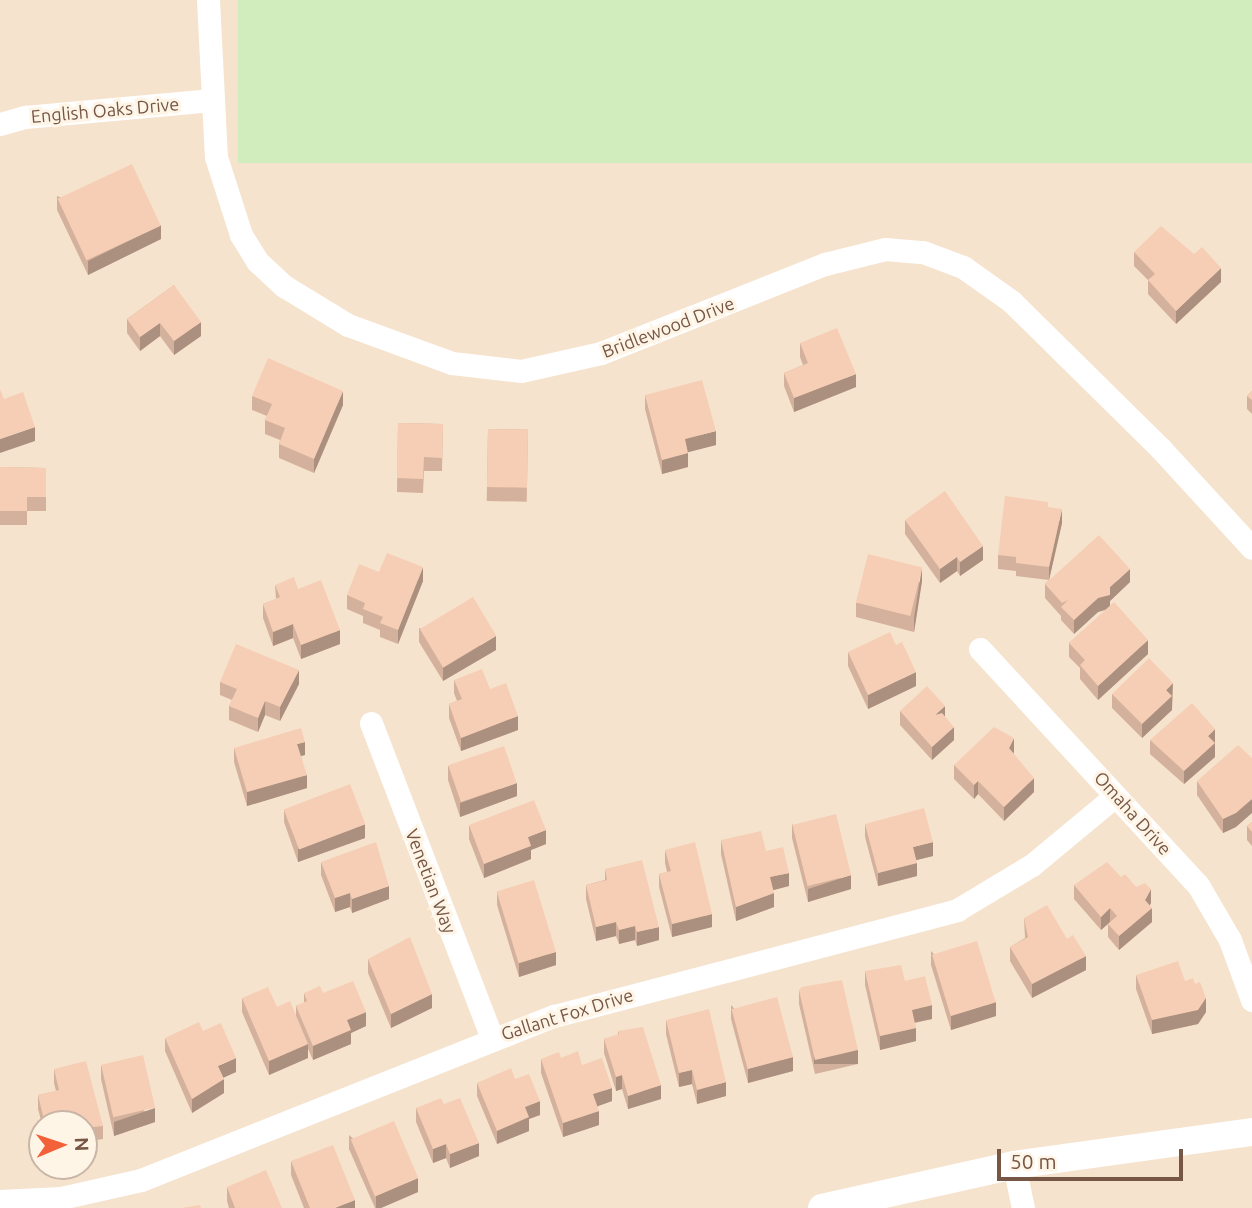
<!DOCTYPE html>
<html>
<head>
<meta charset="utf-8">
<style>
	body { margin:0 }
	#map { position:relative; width:1252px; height:1208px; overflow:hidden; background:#fef2df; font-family:Ubuntu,sans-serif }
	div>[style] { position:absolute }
	.residential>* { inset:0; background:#f6e3cd }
	.green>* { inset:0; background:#d1ecbd; transform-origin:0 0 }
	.minor>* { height:23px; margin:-11.5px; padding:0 11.5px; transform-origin:11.5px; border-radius:11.5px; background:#fff }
	.tertiary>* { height:28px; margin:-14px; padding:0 14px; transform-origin:14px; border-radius:14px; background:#fff }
	.wall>* { inset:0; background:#d4b19c; transform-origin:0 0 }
	.shaded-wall>* { inset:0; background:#ac907f; transform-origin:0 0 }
	.building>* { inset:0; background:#f6ceb5; transform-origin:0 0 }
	span { translate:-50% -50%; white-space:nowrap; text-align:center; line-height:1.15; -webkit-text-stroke:6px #fff5e7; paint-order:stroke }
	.street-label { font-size:18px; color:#765645 }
	.north { position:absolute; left:28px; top:1110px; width:70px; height:70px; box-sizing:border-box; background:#fff5e7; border:2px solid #c8b5a6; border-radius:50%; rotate:88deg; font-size:19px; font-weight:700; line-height:28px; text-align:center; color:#765645 }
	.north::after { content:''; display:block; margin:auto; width:24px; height:32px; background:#f2613a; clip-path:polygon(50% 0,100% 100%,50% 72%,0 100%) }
	.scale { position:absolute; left:997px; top:1149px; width:186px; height:32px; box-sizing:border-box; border:4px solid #765645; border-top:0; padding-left:9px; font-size:21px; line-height:24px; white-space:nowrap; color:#765645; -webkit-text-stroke:5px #fff5e7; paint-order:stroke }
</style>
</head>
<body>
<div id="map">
	<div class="residential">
		<i style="clip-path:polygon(evenodd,0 0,1252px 0,1252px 1208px,0 1208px,0 0,42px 1124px,84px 1124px,84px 1166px,42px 1166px,42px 1124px)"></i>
	</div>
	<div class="green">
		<i style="left:238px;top:0;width:1014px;height:163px"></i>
	</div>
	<div class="minor">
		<i style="left:208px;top:0;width:157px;rotate:87.1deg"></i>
		<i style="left:216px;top:157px;width:82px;rotate:72.2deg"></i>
		<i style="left:241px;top:235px;width:31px;rotate:58deg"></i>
		<i style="left:257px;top:261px;width:37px;rotate:43deg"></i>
		<i style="left:284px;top:286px;width:75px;rotate:31.4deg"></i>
		<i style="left:348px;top:325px;width:111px;rotate:20.1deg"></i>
		<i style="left:452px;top:363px;width:69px;rotate:6.6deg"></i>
		<i style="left:521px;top:371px;width:82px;rotate:-12.7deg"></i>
		<i style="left:601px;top:353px;width:241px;rotate:-21.7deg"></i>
		<i style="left:825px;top:264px;width:62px;rotate:-14deg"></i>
		<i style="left:885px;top:249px;width:38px;rotate:5deg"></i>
		<i style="left:923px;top:252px;width:43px;rotate:20.6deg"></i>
		<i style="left:963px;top:267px;width:59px;rotate:35.3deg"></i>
		<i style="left:1011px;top:301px;width:211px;rotate:44.6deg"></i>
		<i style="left:1161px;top:449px;width:134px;rotate:47.4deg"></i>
		<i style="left:0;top:124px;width:26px;rotate:-16deg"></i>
		<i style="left:25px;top:117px;width:188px;rotate:-5.2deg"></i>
		<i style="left:980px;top:649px;width:321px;rotate:47.3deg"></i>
		<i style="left:1198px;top:885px;width:64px;rotate:59.8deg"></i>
		<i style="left:1230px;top:940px;width:64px;rotate:69.9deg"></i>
		<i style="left:371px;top:723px;width:337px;rotate:69deg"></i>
		<i style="left:1014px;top:1165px;width:44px;rotate:78.2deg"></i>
		<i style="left:0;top:1201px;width:61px;rotate:-2.8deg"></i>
		<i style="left:61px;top:1198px;width:82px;rotate:-12.7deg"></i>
		<i style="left:141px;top:1180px;width:444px;rotate:-21.7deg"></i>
		<i style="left:554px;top:1016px;width:417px;rotate:-14.7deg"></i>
		<i style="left:957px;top:910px;width:87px;rotate:-31deg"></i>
		<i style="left:1032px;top:865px;width:108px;rotate:-39.7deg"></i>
	</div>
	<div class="tertiary">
		<i style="left:822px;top:1208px;width:197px;rotate:-12.6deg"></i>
		<i style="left:1014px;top:1165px;width:240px;rotate:-7.9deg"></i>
	</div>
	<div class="wall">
		<i style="clip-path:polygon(57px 196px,161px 239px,88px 275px,57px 210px)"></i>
		<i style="clip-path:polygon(1134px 252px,1221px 282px,1176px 324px,1148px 294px,1148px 280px,1134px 266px)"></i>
		<i style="clip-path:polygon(174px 285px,201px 336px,174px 355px,160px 336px,140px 351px,127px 333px,127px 319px)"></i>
		<i style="clip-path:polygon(800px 343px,856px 387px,794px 412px,784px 386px,784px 373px,803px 365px,800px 357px)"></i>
		<i style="clip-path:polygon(1252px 391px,1252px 414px,1247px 409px,1247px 396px)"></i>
		<i style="clip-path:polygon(645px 395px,716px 445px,688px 452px,688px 467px,662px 474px,645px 409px)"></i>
		<i style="clip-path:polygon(252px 396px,343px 405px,314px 473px,279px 458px,279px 444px,280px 440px,265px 434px,265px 420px,267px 416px,252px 410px)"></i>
		<i style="clip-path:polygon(398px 423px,443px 424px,442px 471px,424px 471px,423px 493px,397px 492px)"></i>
		<i style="left:488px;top:429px;width:40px;height:72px;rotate:1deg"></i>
		<i style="clip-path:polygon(0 467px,46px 468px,46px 511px,27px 511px,27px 525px,0 525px)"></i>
		<i style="clip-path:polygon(1048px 507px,1062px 523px,1049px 580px,1130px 582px,1110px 601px,1110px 606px,1148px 654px,1098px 700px,1080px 679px,1080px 668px,1069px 657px,1069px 643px,1106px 610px,1098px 612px,1074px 634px,1061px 620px,1061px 616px,1045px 598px,1045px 584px,1049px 580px,1016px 576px,1016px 571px,998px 569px,998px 555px)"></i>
		<i style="clip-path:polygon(905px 520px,983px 560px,960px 576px,957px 571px,940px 583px,905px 534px)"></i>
		<i style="clip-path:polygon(379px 572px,423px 581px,398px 644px,380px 637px,380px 630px,363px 623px,363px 616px,347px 609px,347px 595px)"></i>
		<i style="clip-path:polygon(922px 581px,914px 632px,856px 617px,856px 603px)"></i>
		<i style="clip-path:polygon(275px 585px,298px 589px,340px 644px,301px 659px,293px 638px,273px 646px,263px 618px,263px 604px,276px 599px)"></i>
		<i style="clip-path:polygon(419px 628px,496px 650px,443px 681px,419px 642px)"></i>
		<i style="clip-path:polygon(848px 652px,916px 686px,868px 709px,848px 666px)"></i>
		<i style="clip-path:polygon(454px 680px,490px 689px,518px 730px,461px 751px,449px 718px,449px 704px,457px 701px,454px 693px)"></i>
		<i style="clip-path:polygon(220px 682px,299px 684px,280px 721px,265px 715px,258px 732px,229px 720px,229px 706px,232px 700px,220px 695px)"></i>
		<i style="clip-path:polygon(1112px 694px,1173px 697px,1172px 698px,1172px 710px,1142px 738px,1112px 708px)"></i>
		<i style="clip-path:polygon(900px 711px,945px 717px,954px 740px,932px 760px,900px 725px)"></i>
		<i style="clip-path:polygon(1150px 740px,1215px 743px,1215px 757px,1184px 784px,1150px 754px)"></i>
		<i style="clip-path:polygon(234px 748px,305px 755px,301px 756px,307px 788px,247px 806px,234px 762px)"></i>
		<i style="clip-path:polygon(1014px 752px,1013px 753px,1034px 792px,1004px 821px,978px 794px,974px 799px,954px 779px,954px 765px)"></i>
		<i style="clip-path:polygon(448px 766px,517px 796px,460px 817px,448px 780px)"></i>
		<i style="clip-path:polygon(1197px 781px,1236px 827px,1223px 833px,1197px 795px)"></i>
		<i style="clip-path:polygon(284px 809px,365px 838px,298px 862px,284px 822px)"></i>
		<i style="clip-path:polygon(1252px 822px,1252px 846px,1247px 840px,1247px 826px)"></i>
		<i style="clip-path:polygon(792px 824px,851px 889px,808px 902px,792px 838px)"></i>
		<i style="clip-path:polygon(865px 824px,933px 856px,916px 860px,917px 876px,878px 886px,865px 837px)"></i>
		<i style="clip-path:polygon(469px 825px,546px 844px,531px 850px,531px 859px,484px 878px,469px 839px)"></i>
		<i style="clip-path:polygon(721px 840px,766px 851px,789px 886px,773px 890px,774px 907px,736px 921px,721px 854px)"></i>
		<i style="clip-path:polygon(665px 850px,712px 927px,672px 937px,659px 887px,659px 874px,667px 872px,665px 863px)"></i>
		<i style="clip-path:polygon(321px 862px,389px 899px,352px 913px,350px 907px,335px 912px,321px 875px)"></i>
		<i style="clip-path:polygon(605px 869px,659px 940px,637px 946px,635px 940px,619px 944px,616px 936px,596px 941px,586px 899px,586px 885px,605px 880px)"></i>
		<i style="clip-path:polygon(1121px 877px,1136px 887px,1151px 903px,1150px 905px,1152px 922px,1119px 950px,1108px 937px,1108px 924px,1101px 930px,1074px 899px,1074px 885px)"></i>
		<i style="clip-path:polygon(497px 891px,556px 965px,519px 977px,497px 905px)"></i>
		<i style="clip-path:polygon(1024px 918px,1067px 939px,1086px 970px,1032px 998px,1010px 961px,1010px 947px,1025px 938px)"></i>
		<i style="clip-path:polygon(931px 951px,996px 1016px,951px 1030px,931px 965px)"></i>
		<i style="clip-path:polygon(368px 959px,432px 1008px,391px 1028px,368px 973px)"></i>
		<i style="clip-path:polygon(865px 971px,905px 981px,932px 1019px,915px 1023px,916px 1041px,880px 1050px,865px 985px)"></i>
		<i style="clip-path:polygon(1136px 975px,1185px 981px,1195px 984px,1206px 1012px,1198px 1024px,1152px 1034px,1136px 989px)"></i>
		<i style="clip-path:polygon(799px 990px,858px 1064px,815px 1074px,799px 1004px)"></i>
		<i style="clip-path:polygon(304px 993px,323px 993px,366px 1026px,351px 1033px,351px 1044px,313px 1060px,308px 1049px,308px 1058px,269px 1075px,242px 1012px,242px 998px,277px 1007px,296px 1016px,296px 1006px,304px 1003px)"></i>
		<i style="clip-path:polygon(731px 1005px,793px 1071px,748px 1083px,731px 1019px)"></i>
		<i style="clip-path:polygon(666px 1020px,726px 1096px,697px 1104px,692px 1084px,679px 1087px,666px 1034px)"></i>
		<i style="clip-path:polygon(618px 1031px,661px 1099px,628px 1109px,622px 1089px,616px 1091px,604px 1053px,604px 1039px,618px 1035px)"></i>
		<i style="clip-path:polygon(165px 1038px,236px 1072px,223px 1078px,224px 1093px,192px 1113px,165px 1051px)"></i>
		<i style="clip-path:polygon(561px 1058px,582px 1065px,612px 1101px,597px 1106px,599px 1125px,563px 1137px,541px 1073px,541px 1059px)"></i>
		<i style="clip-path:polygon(101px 1065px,155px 1122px,114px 1136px,101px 1079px)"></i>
		<i style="clip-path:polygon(54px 1069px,103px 1126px,103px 1139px,84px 1142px,84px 1124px,42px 1124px,38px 1109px,38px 1095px,56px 1091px,54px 1083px)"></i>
		<i style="clip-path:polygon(515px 1079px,540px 1115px,529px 1119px,529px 1131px,497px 1144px,477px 1096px,477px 1083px)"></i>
		<i style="clip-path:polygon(444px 1104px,479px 1156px,450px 1168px,446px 1158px,433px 1163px,416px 1122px,416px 1108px)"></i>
		<i style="clip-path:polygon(349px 1135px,418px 1192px,381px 1208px,375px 1208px,349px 1149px)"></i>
		<i style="clip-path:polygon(291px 1161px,355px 1208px,304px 1208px,291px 1175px)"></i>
		<i style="clip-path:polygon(227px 1187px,282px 1208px,229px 1208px,227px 1201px)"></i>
	</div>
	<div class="shaded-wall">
		<i style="clip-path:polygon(161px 225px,161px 239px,88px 275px,88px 261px)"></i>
		<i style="clip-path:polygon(1221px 268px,1221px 282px,1176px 324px,1176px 311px)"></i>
		<i style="clip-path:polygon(201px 322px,201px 336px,174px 355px,174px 341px)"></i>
		<i style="clip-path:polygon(160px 323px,160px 336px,140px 351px,140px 337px)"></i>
		<i style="clip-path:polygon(856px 374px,856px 387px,794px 412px,794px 398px)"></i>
		<i style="clip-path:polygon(343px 391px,343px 405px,314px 473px,314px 459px)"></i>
		<i style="clip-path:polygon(35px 427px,35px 441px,0 453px,0 439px)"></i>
		<i style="clip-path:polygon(716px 431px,716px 445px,685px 453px,685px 439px)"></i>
		<i style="clip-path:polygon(688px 453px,688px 467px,662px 474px,662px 460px)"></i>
		<i style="clip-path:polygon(1062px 509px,1062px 523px,1049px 580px,1049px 567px)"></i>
		<i style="clip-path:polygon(983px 546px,983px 560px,960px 576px,960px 562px)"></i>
		<i style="clip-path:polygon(957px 557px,957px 571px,940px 583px,940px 569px)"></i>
		<i style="clip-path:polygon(423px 567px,423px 581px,398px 644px,398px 630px)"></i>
		<i style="clip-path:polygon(922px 567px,922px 581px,914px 632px,914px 618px)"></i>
		<i style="clip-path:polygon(1130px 569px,1130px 582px,1110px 601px,1110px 608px,1098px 612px,1074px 634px,1074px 620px)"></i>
		<i style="clip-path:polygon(293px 624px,293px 638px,273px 646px,273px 632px)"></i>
		<i style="clip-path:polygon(340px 630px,340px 644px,301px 659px,301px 645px)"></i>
		<i style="clip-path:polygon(496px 636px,496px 650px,443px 681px,443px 668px)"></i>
		<i style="clip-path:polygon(1148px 640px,1148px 654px,1098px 700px,1098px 686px)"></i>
		<i style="clip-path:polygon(299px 670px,299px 684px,280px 721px,280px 707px)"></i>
		<i style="clip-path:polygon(916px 672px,916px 686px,868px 709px,868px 695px)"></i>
		<i style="clip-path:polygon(1173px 683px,1172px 710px,1142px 738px,1142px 724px,1166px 690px)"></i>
		<i style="clip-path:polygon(265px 701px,265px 715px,258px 732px,258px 718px)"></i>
		<i style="clip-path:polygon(945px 706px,945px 720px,935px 715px)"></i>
		<i style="clip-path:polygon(518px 716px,518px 730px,461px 751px,461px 738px)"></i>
		<i style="clip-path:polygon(954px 727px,954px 740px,932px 760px,932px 747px)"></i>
		<i style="clip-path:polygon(1215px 729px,1215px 757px,1184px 784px,1184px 771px,1208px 736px)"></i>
		<i style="clip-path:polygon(1014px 738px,1014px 752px,1009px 762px,1009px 748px)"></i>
		<i style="clip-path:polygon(305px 742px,305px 755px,297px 757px,297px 744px)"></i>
		<i style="clip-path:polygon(307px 775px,307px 788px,247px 806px,247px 792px)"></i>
		<i style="clip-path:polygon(1034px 778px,1034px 792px,1004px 821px,1004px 807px)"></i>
		<i style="clip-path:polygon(978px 781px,978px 794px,974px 799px,974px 785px)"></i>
		<i style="clip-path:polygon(517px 783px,517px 796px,460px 817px,460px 803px)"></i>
		<i style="clip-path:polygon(1252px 799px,1252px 813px,1236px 827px,1223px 833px,1223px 819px)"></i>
		<i style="clip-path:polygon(365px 824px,365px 838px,298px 862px,298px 849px)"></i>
		<i style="clip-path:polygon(546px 830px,546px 844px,531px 850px,531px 859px,484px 878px,484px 864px,528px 837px)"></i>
		<i style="clip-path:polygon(933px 842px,933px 856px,913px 861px,913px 847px)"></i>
		<i style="clip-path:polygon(917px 863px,917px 876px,878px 886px,878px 873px)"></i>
		<i style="clip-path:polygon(789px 873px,789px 886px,770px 891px,770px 877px)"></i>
		<i style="clip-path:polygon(851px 875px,851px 889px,808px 902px,808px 889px)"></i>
		<i style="clip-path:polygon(389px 886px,389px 899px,352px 913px,352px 899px)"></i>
		<i style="clip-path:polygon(1151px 889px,1151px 903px,1145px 913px,1145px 900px)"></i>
		<i style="clip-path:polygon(350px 893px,350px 907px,335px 912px,335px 898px)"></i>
		<i style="clip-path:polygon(774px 893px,774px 907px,736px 921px,736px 907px)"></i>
		<i style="clip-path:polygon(1110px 908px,1110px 922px,1101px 930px,1101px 917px)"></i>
		<i style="clip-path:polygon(1152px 908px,1152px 922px,1119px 950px,1119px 936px)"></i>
		<i style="clip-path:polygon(712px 914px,712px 927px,672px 937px,672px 924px)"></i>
		<i style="clip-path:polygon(616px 922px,616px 936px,596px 941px,596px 927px)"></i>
		<i style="clip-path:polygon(635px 926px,635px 940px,619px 944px,619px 930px)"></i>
		<i style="clip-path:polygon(659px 927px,659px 940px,637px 946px,637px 932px)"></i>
		<i style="clip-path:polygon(556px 952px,556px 965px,519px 977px,519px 963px)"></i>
		<i style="clip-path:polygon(1086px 956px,1086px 970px,1032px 998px,1032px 984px)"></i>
		<i style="clip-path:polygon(432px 994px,432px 1008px,391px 1028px,391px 1014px)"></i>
		<i style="clip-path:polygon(1206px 998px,1206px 1012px,1198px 1024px,1152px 1034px,1152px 1020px)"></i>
		<i style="clip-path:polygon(996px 1002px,996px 1016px,951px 1030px,951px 1016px)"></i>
		<i style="clip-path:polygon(932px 1005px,932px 1019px,912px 1023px,912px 1010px)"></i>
		<i style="clip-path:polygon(366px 1012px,366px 1026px,351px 1033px,351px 1044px,313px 1060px,313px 1046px,347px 1020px)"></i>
		<i style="clip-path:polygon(916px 1028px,916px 1041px,880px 1050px,880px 1036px)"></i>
		<i style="clip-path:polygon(308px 1044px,308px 1058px,269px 1075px,269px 1061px)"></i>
		<i style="left:858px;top:1050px;width:14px;height:44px;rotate:90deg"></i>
		<i style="clip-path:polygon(793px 1057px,793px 1071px,748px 1083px,748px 1069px)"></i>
		<i style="clip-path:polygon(236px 1058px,236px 1072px,218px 1080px,218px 1066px)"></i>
		<i style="clip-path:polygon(692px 1070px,692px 1084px,679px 1087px,679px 1073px)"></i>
		<i style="clip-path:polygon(622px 1075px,622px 1089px,616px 1091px,616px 1077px)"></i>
		<i style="clip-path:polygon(224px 1079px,224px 1093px,192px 1113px,192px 1099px)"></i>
		<i style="clip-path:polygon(726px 1082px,726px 1096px,697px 1104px,697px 1090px)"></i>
		<i style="clip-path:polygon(661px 1085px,661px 1099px,628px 1109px,628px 1096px)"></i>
		<i style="clip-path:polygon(612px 1088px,612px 1101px,593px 1108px,593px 1094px)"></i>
		<i style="clip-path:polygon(540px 1101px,540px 1115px,529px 1119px,529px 1131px,497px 1144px,497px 1131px,525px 1107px)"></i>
		<i style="clip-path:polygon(155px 1108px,155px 1122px,114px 1136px,114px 1122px)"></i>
		<i style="clip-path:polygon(599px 1111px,599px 1125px,563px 1137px,563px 1123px)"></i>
		<i style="clip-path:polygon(479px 1143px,479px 1156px,450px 1168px,450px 1154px)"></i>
		<i style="clip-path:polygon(446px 1144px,446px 1158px,433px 1163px,433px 1149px)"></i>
		<i style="clip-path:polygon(418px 1178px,418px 1192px,381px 1208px,376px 1208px,376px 1196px)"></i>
		<i style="clip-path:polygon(355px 1200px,355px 1208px,335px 1208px)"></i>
	</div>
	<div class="building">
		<i style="left:132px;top:164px;width:68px;height:82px;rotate:65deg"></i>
		<i style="clip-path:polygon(1161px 226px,1194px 254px,1202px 247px,1221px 268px,1176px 311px,1148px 280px,1155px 274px,1134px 252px)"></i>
		<i style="clip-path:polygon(174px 285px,201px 322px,174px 341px,160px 323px,140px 337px,127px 319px)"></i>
		<i style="clip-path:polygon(837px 328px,856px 374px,794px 398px,784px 373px,808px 363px,800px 343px)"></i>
		<i style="clip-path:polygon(268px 358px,343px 391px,314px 459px,279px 444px,285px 428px,265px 420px,272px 404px,252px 396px)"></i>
		<i style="clip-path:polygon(702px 380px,716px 431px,685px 439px,688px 453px,662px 460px,645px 395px)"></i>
		<i style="clip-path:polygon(0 389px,4px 399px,23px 392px,35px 427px,0 439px)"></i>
		<i style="clip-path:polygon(1252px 391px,1252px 400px,1247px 396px)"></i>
		<i style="clip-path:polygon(398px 423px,443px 424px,442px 458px,424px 457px,423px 479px,397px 478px)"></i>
		<i style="left:488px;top:429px;width:40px;height:58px;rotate:1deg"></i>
		<i style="clip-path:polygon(0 467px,46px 468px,46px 497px,27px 497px,27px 511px,0 511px)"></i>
		<i style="clip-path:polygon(945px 491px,983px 546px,960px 562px,957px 557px,940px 569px,905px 520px)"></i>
		<i style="clip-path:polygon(1005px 496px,1048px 502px,1048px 507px,1062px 509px,1049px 567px,1016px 563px,1016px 557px,998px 555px)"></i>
		<i style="clip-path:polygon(1099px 535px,1130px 569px,1110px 587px,1110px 595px,1098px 598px,1074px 620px,1061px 607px,1068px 600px,1062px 603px,1045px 584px)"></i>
		<i style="clip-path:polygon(387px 553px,423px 567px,398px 630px,380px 623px,383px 617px,363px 609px,365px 603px,347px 595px,359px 564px,379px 572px)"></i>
		<i style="left:868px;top:554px;width:56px;height:50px;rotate:14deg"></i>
		<i style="clip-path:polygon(294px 577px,298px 589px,321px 580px,340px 630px,301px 645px,293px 624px,273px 632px,263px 604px,280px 597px,275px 585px)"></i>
		<i style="left:473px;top:597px;width:45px;height:62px;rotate:59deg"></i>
		<i style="clip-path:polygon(1114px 602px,1148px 640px,1098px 686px,1080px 665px,1085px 660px,1069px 643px)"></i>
		<i style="clip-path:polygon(890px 632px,896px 645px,902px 642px,916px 672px,868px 695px,848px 652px)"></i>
		<i style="clip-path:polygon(236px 644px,299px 670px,280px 707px,265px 701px,258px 718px,229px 706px,237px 689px,220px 682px)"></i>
		<i style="clip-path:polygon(1149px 658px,1173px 683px,1166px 690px,1172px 696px,1142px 724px,1112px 694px)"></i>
		<i style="clip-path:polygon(482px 669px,490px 689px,506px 683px,518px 716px,461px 738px,449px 704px,462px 699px,454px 680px)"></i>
		<i style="clip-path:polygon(927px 686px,945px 706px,935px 715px,942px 713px,954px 727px,932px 747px,900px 711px)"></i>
		<i style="clip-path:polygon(1192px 703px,1215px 729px,1208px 736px,1215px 743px,1184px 771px,1150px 740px)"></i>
		<i style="clip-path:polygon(994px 727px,1014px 738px,1009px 748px,1034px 778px,1004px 807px,978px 781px,974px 785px,954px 765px)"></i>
		<i style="clip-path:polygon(301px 728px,305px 742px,297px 744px,307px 775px,247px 792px,234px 748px)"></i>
		<i style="clip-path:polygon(1238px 745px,1252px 758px,1252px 799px,1236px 813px,1223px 819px,1197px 781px)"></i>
		<i style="left:504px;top:746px;width:39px;height:59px;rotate:71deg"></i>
		<i style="left:350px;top:784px;width:43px;height:71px;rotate:69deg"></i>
		<i style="clip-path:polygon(534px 800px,546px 830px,528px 837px,531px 846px,484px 864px,469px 825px)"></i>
		<i style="clip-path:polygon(924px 808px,933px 842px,913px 847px,917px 863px,878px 873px,865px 824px)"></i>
		<i style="left:836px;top:814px;width:63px;height:45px;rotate:76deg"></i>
		<i style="clip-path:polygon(1252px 822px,1252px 832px,1247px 826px)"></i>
		<i style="clip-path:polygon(761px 831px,766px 851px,783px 847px,789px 873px,770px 877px,774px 893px,736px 907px,721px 840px)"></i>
		<i style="clip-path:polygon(376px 842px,389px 886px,352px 899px,350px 893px,335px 898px,321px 862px)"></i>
		<i style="clip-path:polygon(695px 842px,712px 914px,672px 924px,659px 874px,671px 871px,665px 850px)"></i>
		<i style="clip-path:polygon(642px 860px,659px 927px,637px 932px,635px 926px,619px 930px,616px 922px,596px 927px,586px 885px,607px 880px,605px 869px)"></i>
		<i style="clip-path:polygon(1107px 862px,1121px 877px,1125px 874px,1136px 887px,1145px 883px,1151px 889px,1145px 900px,1152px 908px,1119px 936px,1108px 924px,1117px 916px,1110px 908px,1101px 917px,1074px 885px)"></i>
		<i style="left:534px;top:880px;width:75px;height:39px;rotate:73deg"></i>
		<i style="clip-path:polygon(1047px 905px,1067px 939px,1073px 935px,1086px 956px,1032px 984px,1010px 947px,1028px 937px,1024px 918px)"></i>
		<i style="clip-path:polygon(410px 937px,432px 994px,391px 1014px,368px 959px)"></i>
		<i style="left:977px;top:941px;width:64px;height:47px;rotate:73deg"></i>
		<i style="clip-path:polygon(1178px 961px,1185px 981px,1193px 978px,1195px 984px,1200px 982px,1206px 998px,1198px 1010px,1152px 1020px,1136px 975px)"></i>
		<i style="clip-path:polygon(901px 965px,905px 981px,925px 976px,932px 1005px,912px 1010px,916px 1028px,880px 1036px,865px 971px)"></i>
		<i style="clip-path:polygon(842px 980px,858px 1050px,815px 1060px,799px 990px,802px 987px)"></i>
		<i style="clip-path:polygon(353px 981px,366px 1012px,347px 1020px,351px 1030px,313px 1046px,296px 1006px,307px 1001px,304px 993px,320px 986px,323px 993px)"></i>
		<i style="clip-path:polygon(268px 987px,277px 1007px,290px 1001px,308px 1044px,269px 1061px,242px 998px)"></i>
		<i style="left:777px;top:997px;width:62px;height:47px;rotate:75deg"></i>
		<i style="clip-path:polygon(709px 1009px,726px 1082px,697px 1090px,692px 1070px,679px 1073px,666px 1020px)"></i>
		<i style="clip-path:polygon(199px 1022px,203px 1031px,221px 1023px,236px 1058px,218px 1066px,224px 1079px,192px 1099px,165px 1038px)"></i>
		<i style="clip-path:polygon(643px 1027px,661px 1085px,628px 1096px,622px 1075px,616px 1077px,604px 1039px,619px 1034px,618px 1031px)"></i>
		<i style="clip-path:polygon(578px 1051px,582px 1065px,602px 1058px,612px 1088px,593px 1094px,599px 1111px,563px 1123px,541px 1059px,559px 1052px,561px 1058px)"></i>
		<i style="left:143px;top:1055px;width:54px;height:43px;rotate:77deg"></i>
		<i style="clip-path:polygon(86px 1061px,103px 1126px,84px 1128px,84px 1124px,64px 1124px,63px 1121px,51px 1124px,45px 1124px,38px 1095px,59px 1090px,54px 1069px)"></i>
		<i style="clip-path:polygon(511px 1068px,515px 1079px,529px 1074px,540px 1101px,525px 1107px,529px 1117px,497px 1131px,477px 1083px)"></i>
		<i style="clip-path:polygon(441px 1098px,444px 1104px,460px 1098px,479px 1143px,450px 1154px,446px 1144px,433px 1149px,416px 1108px)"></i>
		<i style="left:394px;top:1121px;width:62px;height:47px;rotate:67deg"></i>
		<i style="clip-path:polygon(333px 1145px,355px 1200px,335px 1208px,310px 1208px,291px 1161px)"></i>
		<i style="clip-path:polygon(266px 1170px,282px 1208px,235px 1208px,227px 1187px)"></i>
		<i style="clip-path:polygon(200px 1205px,201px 1208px,182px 1208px)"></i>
	</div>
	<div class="street-label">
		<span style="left:105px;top:110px;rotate:-5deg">English Oaks Drive</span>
		<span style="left:668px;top:327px;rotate:-21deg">Bridlewood Drive</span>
		<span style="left:1133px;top:813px;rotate:48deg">Omaha Drive</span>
		<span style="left:431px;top:881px;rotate:69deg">Venetian Way</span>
		<span style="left:567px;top:1014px;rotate:-17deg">Gallant Fox Drive</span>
	</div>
	<div class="north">N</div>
	<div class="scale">50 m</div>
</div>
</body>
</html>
